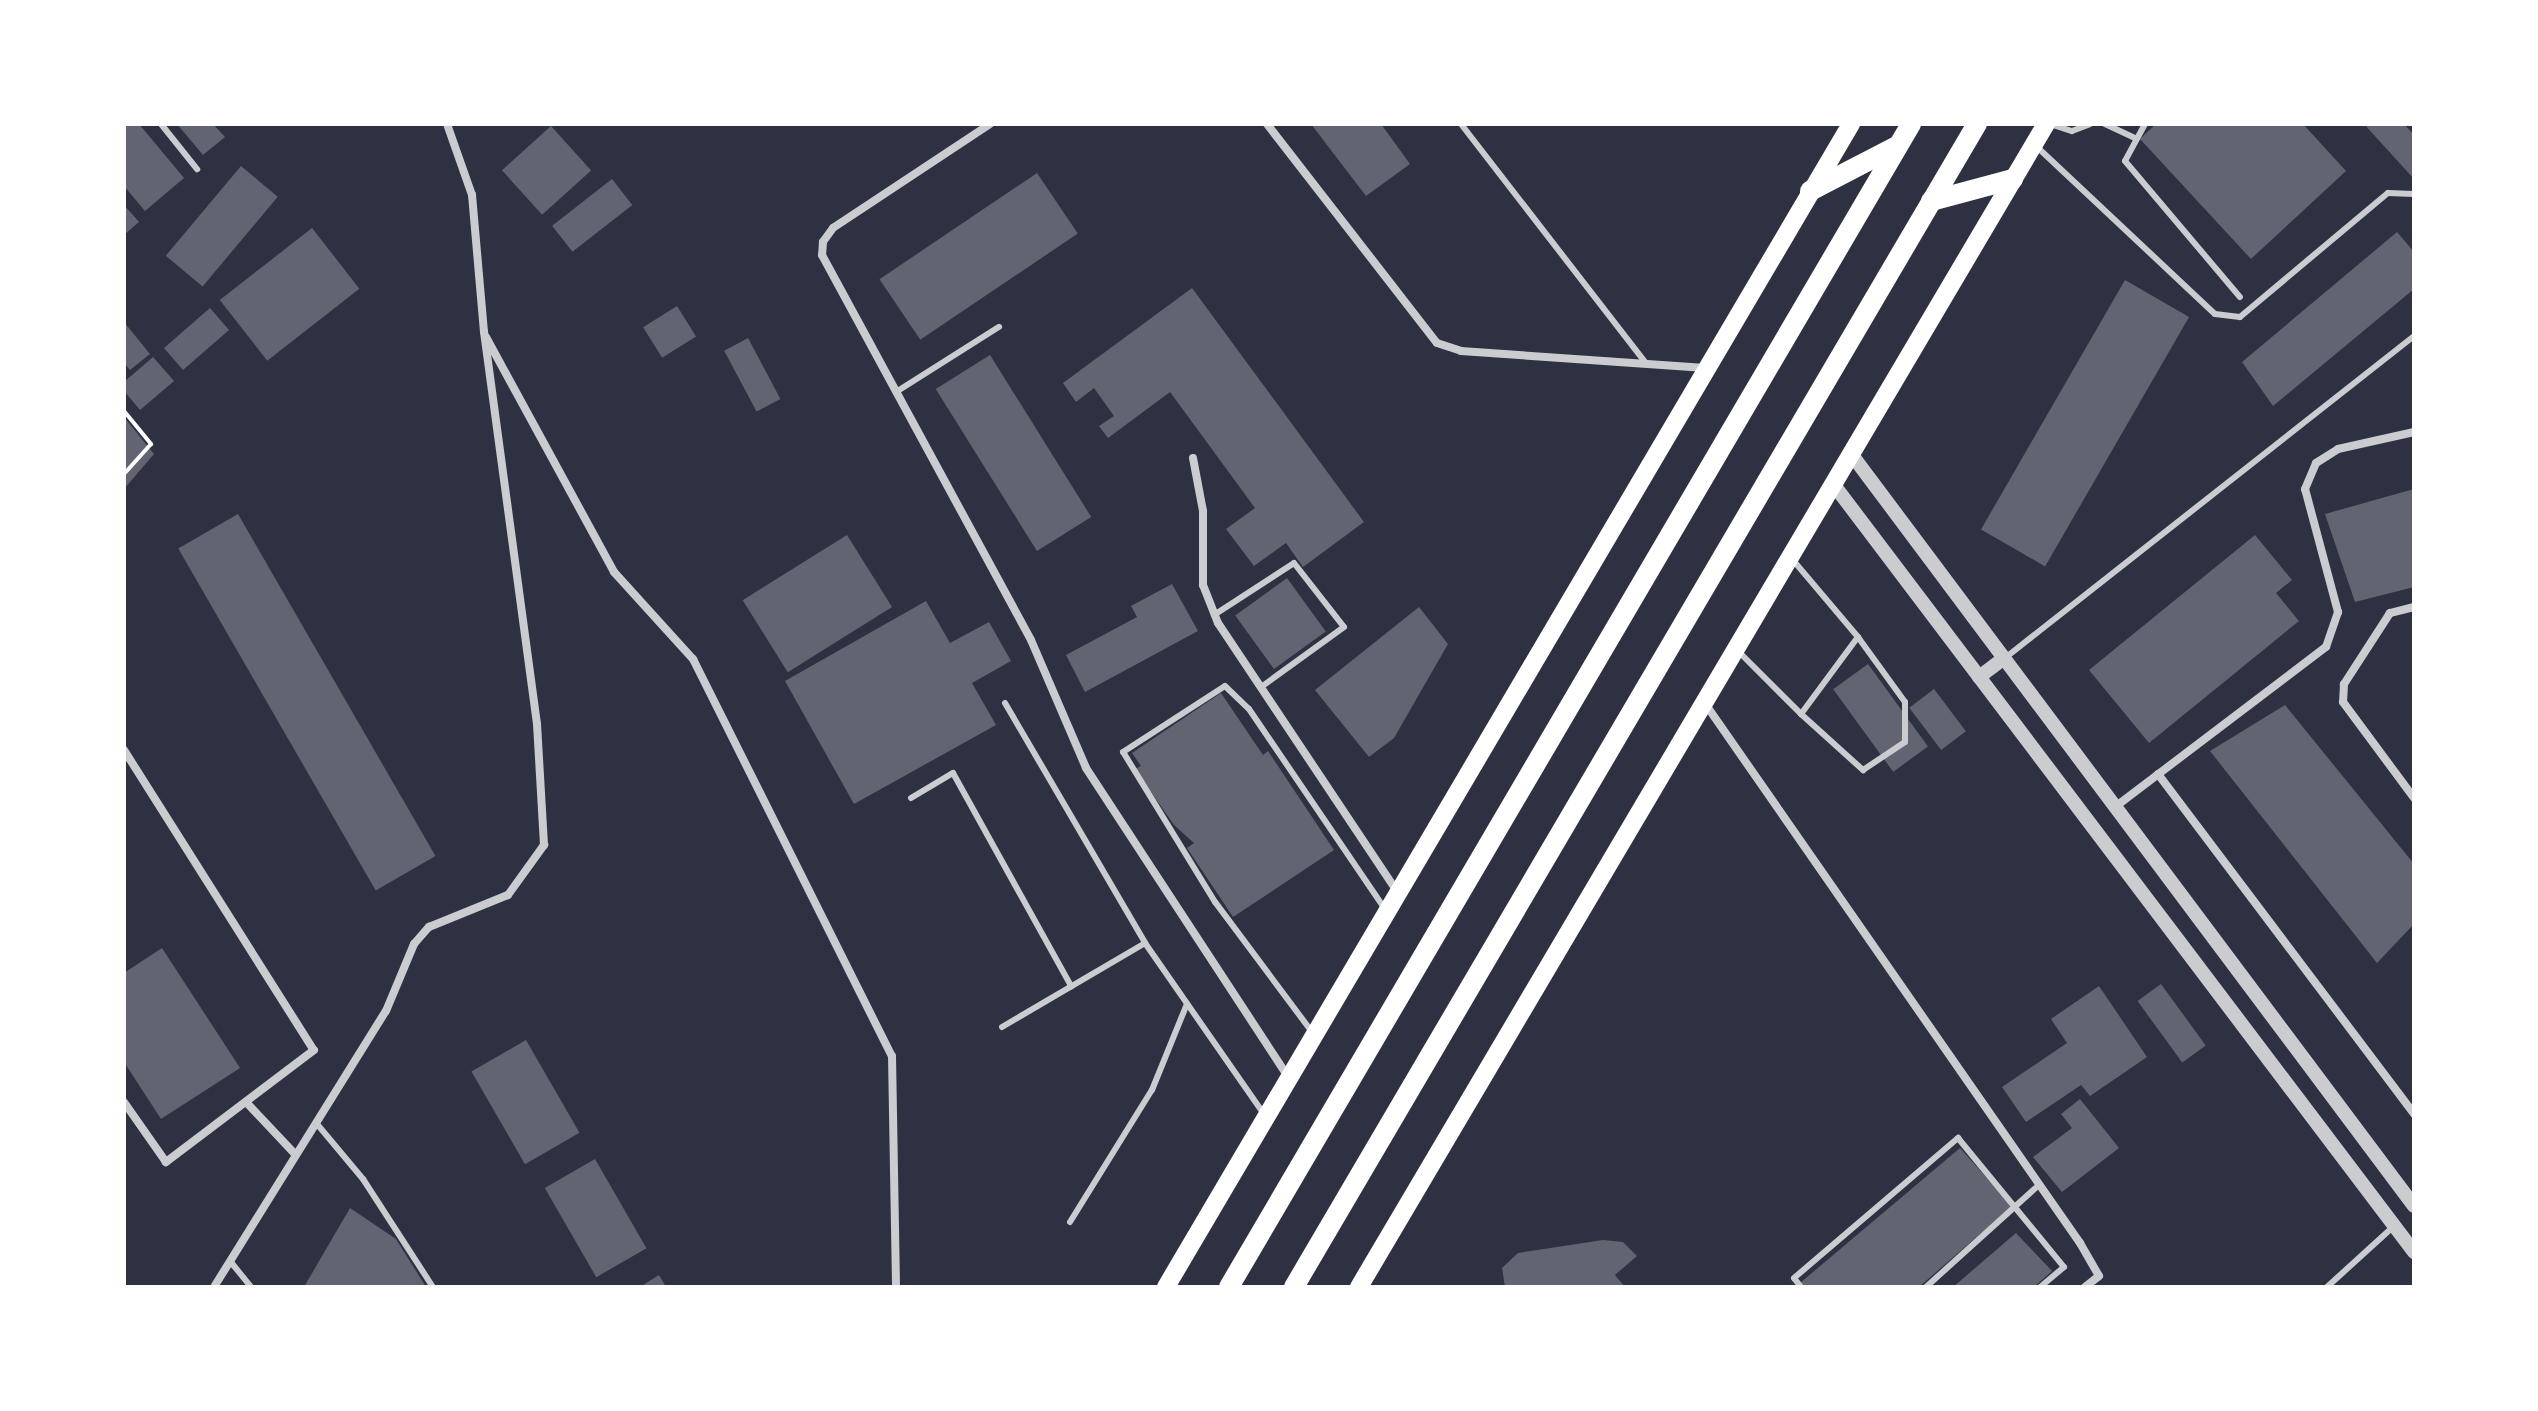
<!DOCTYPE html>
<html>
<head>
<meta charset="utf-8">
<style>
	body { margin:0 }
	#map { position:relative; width:2538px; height:1411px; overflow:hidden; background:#2d3142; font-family:Roboto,sans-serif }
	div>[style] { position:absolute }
	.building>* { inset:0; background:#626471; transform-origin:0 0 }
	.path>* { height:4px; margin:-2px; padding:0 2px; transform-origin:2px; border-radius:2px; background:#fff }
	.service>* { height:6px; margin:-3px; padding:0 3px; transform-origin:3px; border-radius:3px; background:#caccd0 }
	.minor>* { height:8px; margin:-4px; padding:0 4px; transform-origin:4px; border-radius:4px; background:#caccd0 }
	.tertiary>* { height:14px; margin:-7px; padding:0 7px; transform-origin:7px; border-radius:7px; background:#caccd0 }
	.primary>* { height:18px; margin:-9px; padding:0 9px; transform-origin:9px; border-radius:9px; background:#fff }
	.trunk>* { height:20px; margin:-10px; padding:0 10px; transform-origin:10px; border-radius:10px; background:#fff }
	span { translate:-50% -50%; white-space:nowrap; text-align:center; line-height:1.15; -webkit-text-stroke:8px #fff; paint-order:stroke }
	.frame { position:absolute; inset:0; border:126px solid #fff; pointer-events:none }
</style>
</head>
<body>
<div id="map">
	<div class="building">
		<i style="clip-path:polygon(124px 124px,139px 124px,184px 178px,145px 211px,124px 186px)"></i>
		<i style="clip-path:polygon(177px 124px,213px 124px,225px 137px,203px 155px)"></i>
		<i style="clip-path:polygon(1311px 124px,1381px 124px,1410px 164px,1366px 196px)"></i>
		<i style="clip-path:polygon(2156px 124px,2303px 124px,2346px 171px,2251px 259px,2140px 139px)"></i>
		<i style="clip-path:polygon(2364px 124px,2404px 124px,2414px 135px,2414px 179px)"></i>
		<i style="left:551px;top:126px;width:60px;height:66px;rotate:48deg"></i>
		<i style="left:241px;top:166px;width:48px;height:117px;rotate:40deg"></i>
		<i style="left:1037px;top:173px;width:73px;height:190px;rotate:56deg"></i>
		<i style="left:612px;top:179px;width:33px;height:76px;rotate:52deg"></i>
		<i style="clip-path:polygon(124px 205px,139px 222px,124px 235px)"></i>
		<i style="left:312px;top:228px;width:77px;height:117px;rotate:52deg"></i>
		<i style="clip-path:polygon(2397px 232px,2414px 252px,2414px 289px,2273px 406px,2242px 362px)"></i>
		<i style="left:2125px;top:280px;width:74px;height:288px;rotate:30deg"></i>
		<i style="clip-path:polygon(1192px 288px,1364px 522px,1303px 567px,1286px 543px,1254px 566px,1226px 529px,1255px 508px,1170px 392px,1108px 438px,1099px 426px,1114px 416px,1094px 388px,1076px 402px,1063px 383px)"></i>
		<i style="left:677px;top:306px;width:36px;height:40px;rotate:58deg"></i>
		<i style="left:210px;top:308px;width:29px;height:61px;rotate:49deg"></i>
		<i style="clip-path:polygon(124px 322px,150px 354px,130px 370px,124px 363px)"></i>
		<i style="left:748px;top:338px;width:69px;height:27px;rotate:62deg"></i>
		<i style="left:990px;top:355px;width:191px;height:64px;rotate:58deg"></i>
		<i style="clip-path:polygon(153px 357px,174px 381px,140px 410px,124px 391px,124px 382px)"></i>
		<i style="clip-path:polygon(124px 417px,154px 454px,124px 489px)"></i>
		<i style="clip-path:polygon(2414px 489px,2414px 587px,2355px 602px,2325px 514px)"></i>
		<i style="left:238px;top:514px;width:395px;height:69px;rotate:60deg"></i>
		<i style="left:847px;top:535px;width:85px;height:123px;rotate:58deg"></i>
		<i style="clip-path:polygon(2255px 535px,2292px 580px,2276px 593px,2299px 621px,2149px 743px,2089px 670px)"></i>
		<i style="left:1287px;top:578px;width:66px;height:64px;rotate:54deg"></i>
		<i style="clip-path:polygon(1172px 584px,1198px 631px,1085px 692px,1066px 655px,1137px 617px,1131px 606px)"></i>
		<i style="clip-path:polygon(926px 601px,950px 643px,989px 622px,1011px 661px,972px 683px,996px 725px,854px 804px,785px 681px)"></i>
		<i style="clip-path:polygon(1419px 607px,1448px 644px,1394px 738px,1369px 757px,1315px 690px)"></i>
		<i style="left:1868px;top:664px;width:102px;height:43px;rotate:54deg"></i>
		<i style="left:1934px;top:689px;width:53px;height:31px;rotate:53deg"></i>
		<i style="clip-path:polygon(1221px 693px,1263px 755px,1268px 751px,1334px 850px,1233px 917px,1187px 848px,1194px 843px,1174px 825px,1135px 769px,1141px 766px,1132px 753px)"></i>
		<i style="clip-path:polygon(2285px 705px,2414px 864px,2414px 924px,2377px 963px,2210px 751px)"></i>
		<i style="clip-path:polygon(162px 948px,240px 1068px,161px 1119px,124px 1062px,124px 973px)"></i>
		<i style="left:2161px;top:984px;width:76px;height:29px;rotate:54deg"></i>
		<i style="clip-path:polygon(2099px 986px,2147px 1057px,2090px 1096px,2081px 1085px,2026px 1122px,2002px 1087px,2067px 1043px,2051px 1019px)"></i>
		<i style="left:526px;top:1040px;width:107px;height:63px;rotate:60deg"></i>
		<i style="clip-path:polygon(2080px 1099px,2119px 1148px,2062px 1192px,2033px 1157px,2072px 1128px,2061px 1114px)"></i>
		<i style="clip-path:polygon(1960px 1148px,2012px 1206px,1919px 1287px,1804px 1287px,1800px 1283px)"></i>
		<i style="left:595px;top:1159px;width:103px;height:58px;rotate:60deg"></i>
		<i style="clip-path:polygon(350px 1208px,396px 1239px,426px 1287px,304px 1287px)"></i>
		<i style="clip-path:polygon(2016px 1233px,2052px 1271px,2034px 1287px,1953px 1287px)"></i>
		<i style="clip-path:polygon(1603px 1240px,1623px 1242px,1637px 1256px,1615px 1275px,1625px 1287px,1505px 1287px,1502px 1268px,1518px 1253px)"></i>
		<i style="clip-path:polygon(659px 1275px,666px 1287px,640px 1287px)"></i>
	</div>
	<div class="path">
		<i style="left:124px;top:411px;width:43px;rotate:50.7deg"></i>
		<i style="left:151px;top:444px;width:40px;rotate:132deg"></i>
	</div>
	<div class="service">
		<i style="left:161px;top:124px;width:58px;rotate:51.3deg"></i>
		<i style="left:1461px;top:124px;width:302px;rotate:52.3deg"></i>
		<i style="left:2050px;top:124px;width:23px;rotate:18deg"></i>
		<i style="left:2072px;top:131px;width:19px;rotate:-21deg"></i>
		<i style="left:2105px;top:124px;width:33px;rotate:25deg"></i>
		<i style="left:2145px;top:124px;width:42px;rotate:118.4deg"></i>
		<i style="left:2125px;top:161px;width:178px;rotate:49.8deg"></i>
		<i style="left:2036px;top:146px;width:245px;rotate:43.2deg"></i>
		<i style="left:2215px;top:314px;width:25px;rotate:7deg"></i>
		<i style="left:2240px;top:317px;width:193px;rotate:-40deg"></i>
		<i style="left:2388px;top:193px;width:26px;rotate:2deg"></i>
		<i style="left:896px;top:392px;width:122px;rotate:-32.3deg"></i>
		<i style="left:1214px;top:615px;width:95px;rotate:-33deg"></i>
		<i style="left:1294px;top:563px;width:81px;rotate:52deg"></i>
		<i style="left:1344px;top:627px;width:102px;rotate:144.1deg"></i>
		<i style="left:1739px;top:652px;width:88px;rotate:45deg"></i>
		<i style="left:1801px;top:714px;width:96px;rotate:-53.5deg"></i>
		<i style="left:1858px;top:637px;width:102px;rotate:-130.2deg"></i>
		<i style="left:2005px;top:658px;width:521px;rotate:-38.21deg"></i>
		<i style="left:1005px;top:703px;width:278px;rotate:59.7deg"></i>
		<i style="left:1801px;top:714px;width:84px;rotate:42.1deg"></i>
		<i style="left:1863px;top:770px;width:50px;rotate:-33.7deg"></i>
		<i style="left:1905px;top:742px;width:40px;rotate:-90deg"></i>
		<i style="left:1905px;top:702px;width:80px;rotate:-125.9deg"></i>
		<i style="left:911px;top:798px;width:49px;rotate:-30.8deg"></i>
		<i style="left:953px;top:773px;width:244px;rotate:61deg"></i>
		<i style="left:1002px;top:1027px;width:166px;rotate:-30.4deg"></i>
		<i style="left:1145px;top:943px;width:208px;rotate:55.2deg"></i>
		<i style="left:1312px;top:1032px;width:162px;rotate:-126.7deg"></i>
		<i style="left:1215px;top:902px;width:176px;rotate:-121.5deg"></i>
		<i style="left:1123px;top:752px;width:121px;rotate:-32.9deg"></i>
		<i style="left:1225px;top:686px;width:33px;rotate:44deg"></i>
		<i style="left:1249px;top:709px;width:240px;rotate:55.8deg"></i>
		<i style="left:317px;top:1124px;width:72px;rotate:50.1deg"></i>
		<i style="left:363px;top:1179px;width:129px;rotate:57.1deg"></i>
		<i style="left:1070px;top:1222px;width:155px;rotate:-58.2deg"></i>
		<i style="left:1152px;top:1090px;width:93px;rotate:-67.9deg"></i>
		<i style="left:230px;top:1261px;width:33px;rotate:51deg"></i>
		<i style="left:1801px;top:1287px;width:11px;rotate:-128deg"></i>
		<i style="left:1794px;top:1278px;width:216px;rotate:-40.5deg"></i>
		<i style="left:1958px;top:1138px;width:167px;rotate:50.6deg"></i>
		<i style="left:2064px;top:1267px;width:31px;rotate:140deg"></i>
		<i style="left:1926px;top:1287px;width:152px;rotate:-42.1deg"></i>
		<i style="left:2327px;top:1287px;width:91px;rotate:-42.3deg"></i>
	</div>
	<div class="minor">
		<i style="left:990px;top:124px;width:188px;rotate:146.5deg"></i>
		<i style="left:833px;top:228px;width:17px;rotate:126deg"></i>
		<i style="left:823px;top:242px;width:13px;rotate:94deg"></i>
		<i style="left:822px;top:255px;width:438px;rotate:61.5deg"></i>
		<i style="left:1031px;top:640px;width:139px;rotate:66.7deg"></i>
		<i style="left:1086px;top:768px;width:369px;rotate:56.8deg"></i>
		<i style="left:1267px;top:124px;width:277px;rotate:52.2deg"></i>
		<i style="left:1437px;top:343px;width:25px;rotate:18deg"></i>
		<i style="left:1461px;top:351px;width:245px;rotate:4deg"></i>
		<i style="left:486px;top:337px;width:268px;rotate:61.4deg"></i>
		<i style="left:614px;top:572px;width:118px;rotate:47.8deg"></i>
		<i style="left:693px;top:659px;width:444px;rotate:63.4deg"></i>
		<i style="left:892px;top:1056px;width:231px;rotate:89deg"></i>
		<i style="left:1193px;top:458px;width:54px;rotate:79.3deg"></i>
		<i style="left:1203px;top:511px;width:74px;rotate:90deg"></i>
		<i style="left:1203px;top:585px;width:41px;rotate:68.5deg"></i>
		<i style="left:1218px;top:623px;width:322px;rotate:56.3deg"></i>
		<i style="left:2414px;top:607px;width:25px;rotate:166deg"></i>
		<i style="left:2390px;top:613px;width:85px;rotate:122.9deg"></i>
		<i style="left:2344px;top:684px;width:18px;rotate:93deg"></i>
		<i style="left:2343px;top:702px;width:119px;rotate:53.5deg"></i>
		<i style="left:1704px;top:702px;width:659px;rotate:55.2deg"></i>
		<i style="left:2080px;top:1243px;width:38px;rotate:60deg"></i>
		<i style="left:2099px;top:1276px;width:18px;rotate:142deg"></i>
		<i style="left:124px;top:750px;width:355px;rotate:57.7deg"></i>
		<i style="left:314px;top:1050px;width:186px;rotate:142.9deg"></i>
		<i style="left:166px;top:1162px;width:73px;rotate:-125deg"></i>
		<i style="left:2158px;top:774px;width:426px;rotate:53deg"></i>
		<i style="left:2115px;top:807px;width:265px;rotate:-37.2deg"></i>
		<i style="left:2326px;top:647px;width:37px;rotate:-71deg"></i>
		<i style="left:2338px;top:612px;width:127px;rotate:-105deg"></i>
		<i style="left:2305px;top:489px;width:28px;rotate:-67deg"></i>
		<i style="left:2316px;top:463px;width:26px;rotate:-32deg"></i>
		<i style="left:2338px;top:449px;width:78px;rotate:-12.6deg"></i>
		<i style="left:246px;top:1102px;width:70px;rotate:46.7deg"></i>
		<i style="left:214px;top:1287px;width:325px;rotate:-58.1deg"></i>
		<i style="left:386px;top:1011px;width:73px;rotate:-67.3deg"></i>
		<i style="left:414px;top:944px;width:23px;rotate:-49deg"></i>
		<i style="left:429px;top:927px;width:85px;rotate:-22.1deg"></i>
		<i style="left:508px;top:895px;width:62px;rotate:-54.2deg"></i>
		<i style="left:544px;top:845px;width:121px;rotate:-93.3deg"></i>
		<i style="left:537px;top:724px;width:396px;rotate:-97.7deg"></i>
		<i style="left:484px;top:332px;width:138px;rotate:-95deg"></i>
		<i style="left:472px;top:195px;width:75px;rotate:-109.4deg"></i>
	</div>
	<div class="tertiary">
		<i style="left:1852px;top:455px;width:938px;rotate:53.19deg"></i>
		<i style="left:1834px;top:485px;width:962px;rotate:52.9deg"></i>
		<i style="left:1979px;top:677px;width:31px;rotate:-37deg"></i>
	</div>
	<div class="primary">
		<i style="left:1166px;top:1287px;width:1350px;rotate:-59.5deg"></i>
		<i style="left:1359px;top:1287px;width:1351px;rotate:-59.43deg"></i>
	</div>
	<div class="trunk">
		<i style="left:1810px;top:191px;width:96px;rotate:-27.4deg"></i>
		<i style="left:1931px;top:201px;width:85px;rotate:-15deg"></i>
		<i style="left:1229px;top:1287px;width:1348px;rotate:-59.61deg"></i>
		<i style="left:1294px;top:1287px;width:1349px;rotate:-59.58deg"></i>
	</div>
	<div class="frame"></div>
</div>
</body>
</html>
